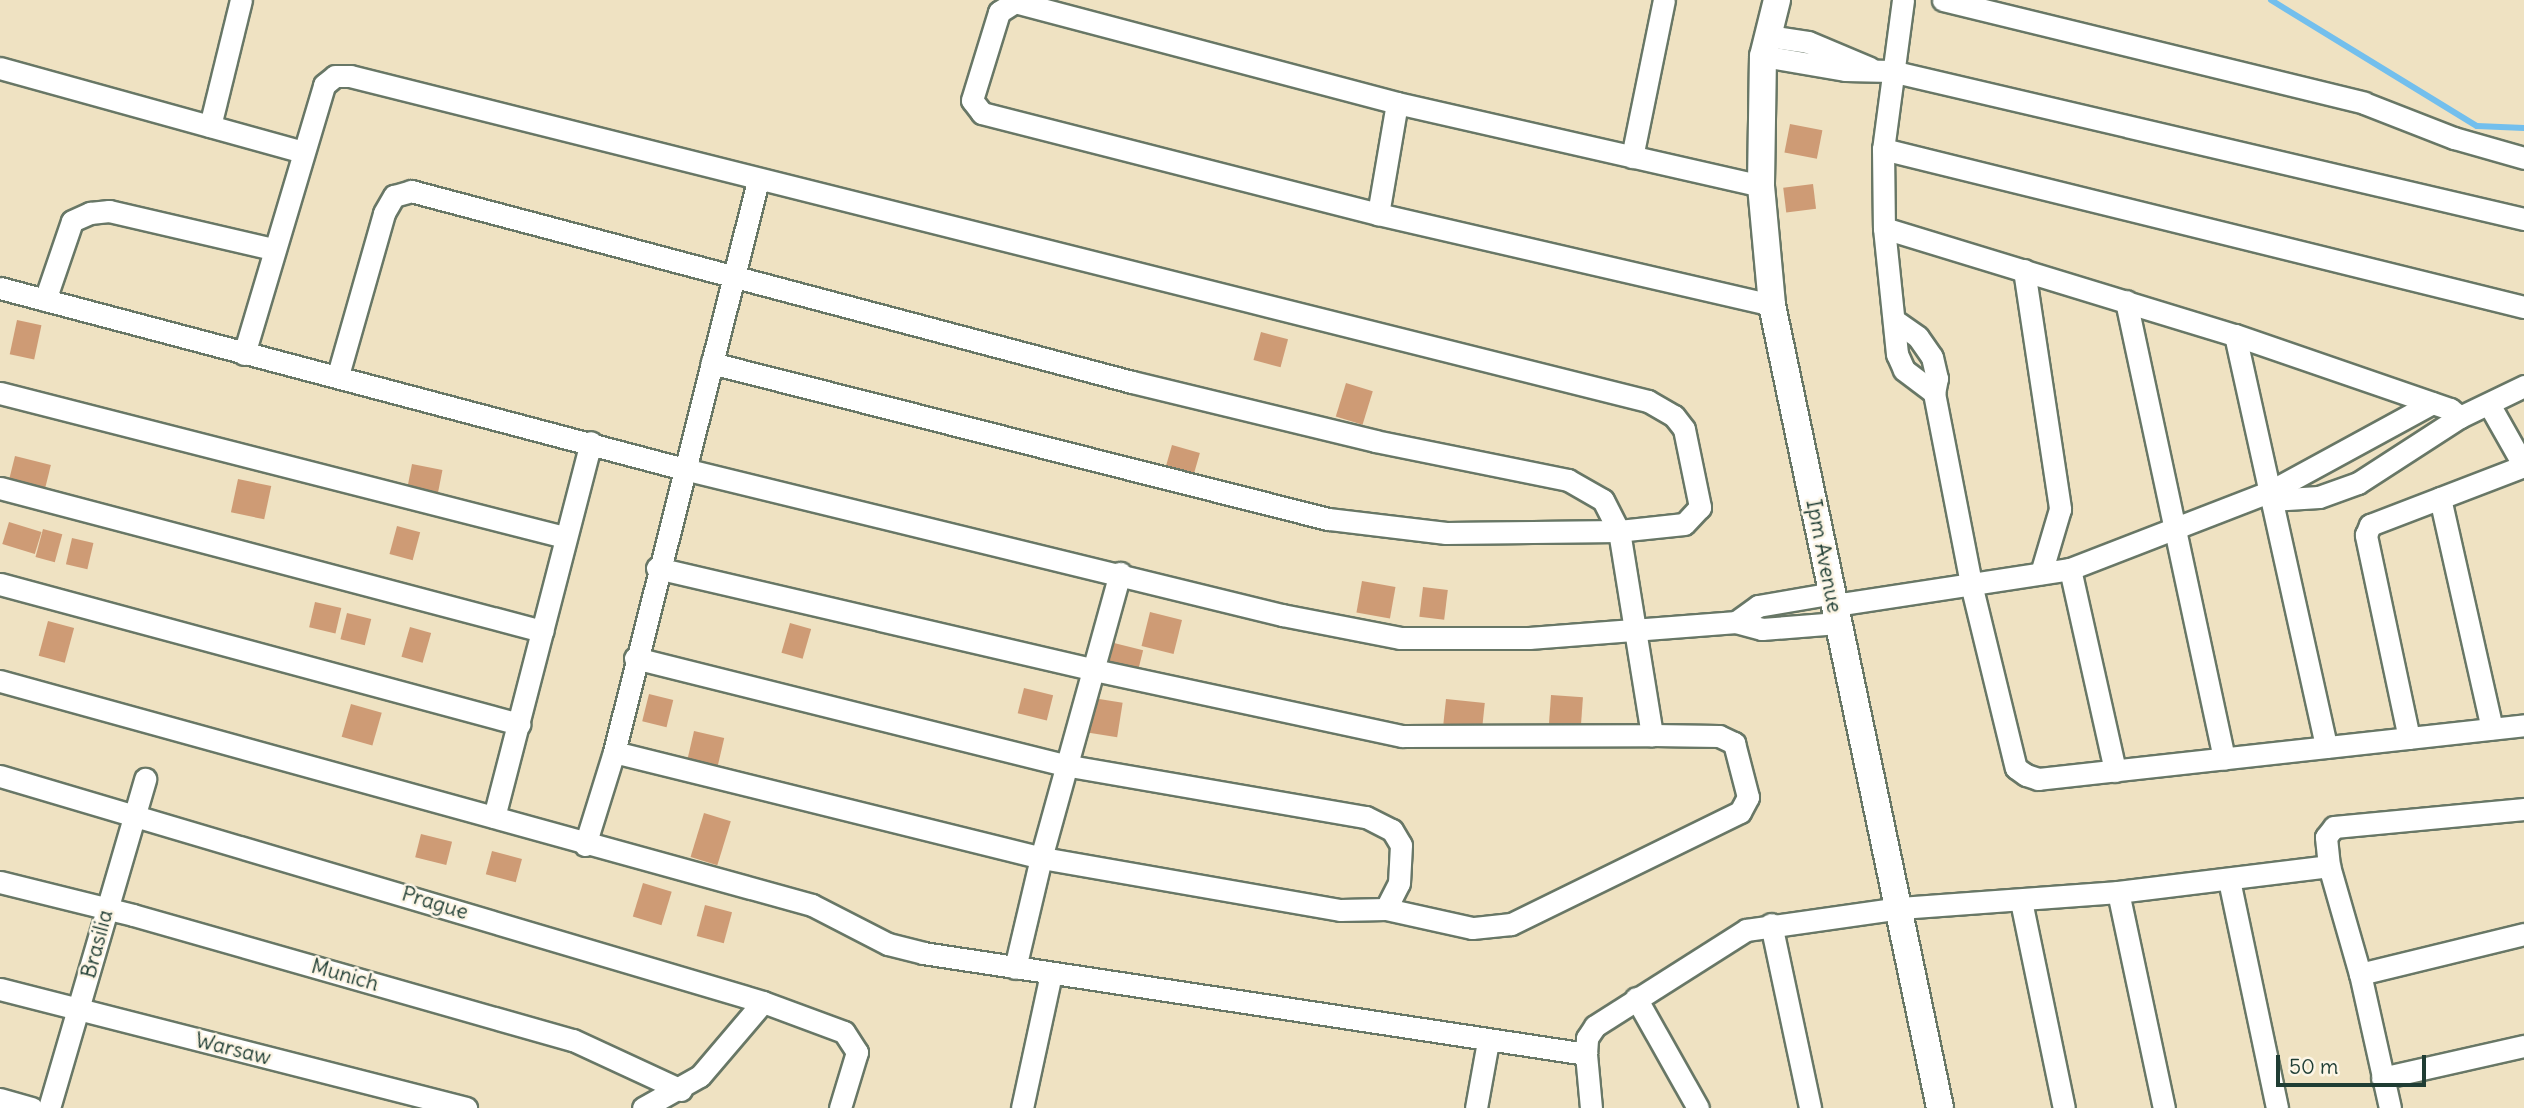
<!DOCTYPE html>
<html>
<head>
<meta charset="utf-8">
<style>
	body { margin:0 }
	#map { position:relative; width:2524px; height:1108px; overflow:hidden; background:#efe2c2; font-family:Delius,sans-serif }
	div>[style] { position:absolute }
	.stream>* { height:6px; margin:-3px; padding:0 3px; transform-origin:3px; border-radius:3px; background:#73bfed }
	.building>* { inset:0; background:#ce9b75; transform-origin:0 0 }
	.roads { filter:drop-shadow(2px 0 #687766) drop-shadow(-2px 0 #687766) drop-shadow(0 2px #687766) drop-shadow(0 -2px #687766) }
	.minor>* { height:21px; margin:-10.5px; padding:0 10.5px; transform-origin:10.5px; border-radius:10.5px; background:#fff }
	.tertiary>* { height:26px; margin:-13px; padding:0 13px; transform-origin:13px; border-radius:13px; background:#fff }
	span { translate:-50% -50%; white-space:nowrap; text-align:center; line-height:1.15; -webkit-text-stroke:5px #fcf5e5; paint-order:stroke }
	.street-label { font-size:21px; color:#1f3d34 }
	.scale { position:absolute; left:2276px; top:1055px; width:150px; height:32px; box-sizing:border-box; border:4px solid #1f3d34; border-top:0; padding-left:9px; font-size:21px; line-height:24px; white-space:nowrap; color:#1f3d34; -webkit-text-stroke:5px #fcf5e5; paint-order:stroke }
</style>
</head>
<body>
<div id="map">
	<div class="stream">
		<i style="left:2271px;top:0;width:241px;rotate:31.5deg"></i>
		<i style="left:2477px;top:126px;width:47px;rotate:2.4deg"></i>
	</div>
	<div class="building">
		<i style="left:1790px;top:124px;width:33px;height:29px;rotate:11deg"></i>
		<i style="left:1813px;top:184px;width:25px;height:30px;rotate:83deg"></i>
		<i style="left:17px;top:320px;width:25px;height:35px;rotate:12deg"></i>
		<i style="left:1261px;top:332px;width:28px;height:29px;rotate:15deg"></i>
		<i style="left:1346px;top:383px;width:28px;height:35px;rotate:17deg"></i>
		<i style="left:1172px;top:445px;width:29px;height:27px;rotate:16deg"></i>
		<i style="left:15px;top:456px;width:37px;height:27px;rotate:14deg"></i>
		<i style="left:412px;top:464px;width:31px;height:25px;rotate:11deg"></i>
		<i style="left:238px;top:479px;width:34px;height:34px;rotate:12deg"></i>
		<i style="left:9px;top:522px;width:34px;height:23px;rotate:17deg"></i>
		<i style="left:397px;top:526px;width:24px;height:29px;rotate:15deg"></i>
		<i style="left:43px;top:529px;width:20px;height:29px;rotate:15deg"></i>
		<i style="left:72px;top:538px;width:22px;height:27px;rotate:13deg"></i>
		<i style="left:1362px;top:581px;width:34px;height:32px;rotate:10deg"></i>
		<i style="left:1423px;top:587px;width:25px;height:30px;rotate:7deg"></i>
		<i style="left:315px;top:602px;width:27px;height:26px;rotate:13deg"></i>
		<i style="left:1150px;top:612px;width:33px;height:35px;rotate:14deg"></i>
		<i style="left:347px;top:613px;width:25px;height:27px;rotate:14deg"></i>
		<i style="left:48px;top:621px;width:27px;height:36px;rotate:15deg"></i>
		<i style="left:790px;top:623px;width:22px;height:31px;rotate:16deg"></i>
		<i style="left:410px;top:627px;width:22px;height:31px;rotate:16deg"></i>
		<i style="left:1114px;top:643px;width:30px;height:26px;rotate:14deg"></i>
		<i style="left:1024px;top:688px;width:30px;height:26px;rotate:14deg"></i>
		<i style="left:649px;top:694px;width:25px;height:28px;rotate:14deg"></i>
		<i style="left:1551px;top:695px;width:32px;height:35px;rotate:4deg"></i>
		<i style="left:1093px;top:698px;width:30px;height:35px;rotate:9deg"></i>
		<i style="left:1446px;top:699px;width:39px;height:25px;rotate:6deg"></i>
		<i style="left:351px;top:704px;width:32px;height:34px;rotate:16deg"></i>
		<i style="left:694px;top:731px;width:31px;height:32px;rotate:13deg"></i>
		<i style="left:704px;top:813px;width:28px;height:46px;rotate:17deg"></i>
		<i style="left:421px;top:834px;width:32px;height:24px;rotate:14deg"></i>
		<i style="left:492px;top:851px;width:31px;height:24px;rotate:15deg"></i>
		<i style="left:643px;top:883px;width:30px;height:35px;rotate:17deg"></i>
		<i style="left:705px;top:905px;width:28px;height:32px;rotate:15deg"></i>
	</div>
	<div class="roads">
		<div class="minor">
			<i style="left:1903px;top:0;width:150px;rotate:97.6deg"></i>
			<i style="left:1883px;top:149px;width:79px;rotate:89.3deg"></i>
			<i style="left:1884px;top:228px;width:127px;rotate:84.1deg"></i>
			<i style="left:1897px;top:354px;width:17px;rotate:66deg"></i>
			<i style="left:1904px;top:370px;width:38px;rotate:37deg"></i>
			<i style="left:1943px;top:0;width:433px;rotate:13.7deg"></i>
			<i style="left:2364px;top:103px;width:97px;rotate:21.3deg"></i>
			<i style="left:2454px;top:138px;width:73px;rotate:15.9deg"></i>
			<i style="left:1768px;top:36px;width:40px;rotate:8.5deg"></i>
			<i style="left:1808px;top:42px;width:67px;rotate:22.8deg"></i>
			<i style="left:1763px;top:56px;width:83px;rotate:9.7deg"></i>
			<i style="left:1845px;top:70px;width:46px;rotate:1.2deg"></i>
			<i style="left:1891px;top:71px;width:650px;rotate:13.16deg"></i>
			<i style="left:0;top:68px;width:314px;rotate:15.5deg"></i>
			<i style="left:1397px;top:103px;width:113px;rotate:99.7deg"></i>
			<i style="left:1378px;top:214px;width:409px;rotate:-165.7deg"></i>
			<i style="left:982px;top:113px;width:16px;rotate:-128deg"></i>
			<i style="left:972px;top:100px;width:92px;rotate:-72.9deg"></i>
			<i style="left:999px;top:12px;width:19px;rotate:-32deg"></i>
			<i style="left:1015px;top:2px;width:395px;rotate:14.8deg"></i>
			<i style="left:1397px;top:103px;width:373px;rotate:12.8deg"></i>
			<i style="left:210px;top:126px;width:130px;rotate:-76.2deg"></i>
			<i style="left:1883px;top:149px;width:660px;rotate:13.85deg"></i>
			<i style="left:1632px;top:157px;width:160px;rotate:-78.5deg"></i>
			<i style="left:1378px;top:214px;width:404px;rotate:13deg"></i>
			<i style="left:1884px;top:228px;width:367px;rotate:17deg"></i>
			<i style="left:2235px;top:335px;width:227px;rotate:19deg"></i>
			<i style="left:2450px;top:409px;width:13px;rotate:39deg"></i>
			<i style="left:2460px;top:417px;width:71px;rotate:-25.8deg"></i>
			<i style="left:2024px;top:270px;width:242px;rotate:81.4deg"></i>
			<i style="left:2060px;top:509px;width:67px;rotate:106.5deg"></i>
			<i style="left:0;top:288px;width:708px;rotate:14.82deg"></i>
			<i style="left:684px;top:469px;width:616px;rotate:13.72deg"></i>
			<i style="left:1282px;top:615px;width:120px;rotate:11deg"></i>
			<i style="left:1400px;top:638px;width:129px"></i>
			<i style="left:1529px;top:638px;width:208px;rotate:-4.4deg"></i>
			<i style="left:1736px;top:622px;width:27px;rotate:15deg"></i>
			<i style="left:1762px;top:629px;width:76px;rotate:-4.5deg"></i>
			<i style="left:45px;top:300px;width:83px;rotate:-71.1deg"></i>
			<i style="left:72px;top:221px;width:20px;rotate:-24deg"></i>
			<i style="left:90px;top:213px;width:19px;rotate:-6deg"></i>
			<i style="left:109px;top:211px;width:167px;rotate:13.1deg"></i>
			<i style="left:2126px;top:301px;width:468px;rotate:77.9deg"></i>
			<i style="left:1894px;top:320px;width:29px;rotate:35deg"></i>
			<i style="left:1918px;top:337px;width:24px;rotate:55deg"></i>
			<i style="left:1932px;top:357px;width:22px;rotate:77deg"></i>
			<i style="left:1937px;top:378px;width:15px;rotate:101deg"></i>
			<i style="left:1934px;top:393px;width:195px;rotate:79deg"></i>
			<i style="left:1971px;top:584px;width:189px;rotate:76.3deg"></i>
			<i style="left:2016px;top:768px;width:12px;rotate:35deg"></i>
			<i style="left:2026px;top:775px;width:13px;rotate:18deg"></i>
			<i style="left:2038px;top:779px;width:489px;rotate:-6.3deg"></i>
			<i style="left:2235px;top:335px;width:422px;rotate:77.5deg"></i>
			<i style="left:244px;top:354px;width:281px;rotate:-73.4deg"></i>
			<i style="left:324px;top:85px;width:14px;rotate:-39deg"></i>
			<i style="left:335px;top:76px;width:15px"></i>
			<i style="left:350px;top:76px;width:1338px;rotate:14.06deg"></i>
			<i style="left:1648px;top:401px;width:30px;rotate:30deg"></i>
			<i style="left:1674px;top:416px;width:16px;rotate:52deg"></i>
			<i style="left:1684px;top:429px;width:80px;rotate:78.4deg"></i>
			<i style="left:1700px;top:507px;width:23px;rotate:133deg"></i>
			<i style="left:1684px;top:524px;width:65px;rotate:173.9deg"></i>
			<i style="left:1619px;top:531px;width:173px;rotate:179.3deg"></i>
			<i style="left:1446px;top:533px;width:119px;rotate:-173.2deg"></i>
			<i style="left:1328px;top:519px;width:636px;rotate:-165.81deg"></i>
			<i style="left:338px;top:375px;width:168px;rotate:-74.1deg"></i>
			<i style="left:384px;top:213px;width:20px;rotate:-60deg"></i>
			<i style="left:394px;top:196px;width:18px;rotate:-16deg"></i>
			<i style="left:411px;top:191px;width:746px;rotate:14.84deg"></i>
			<i style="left:1132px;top:382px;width:250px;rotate:13.6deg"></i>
			<i style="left:1375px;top:441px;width:197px;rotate:11.4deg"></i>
			<i style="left:1568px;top:480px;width:40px;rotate:29.7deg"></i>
			<i style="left:1603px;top:500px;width:35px;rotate:63deg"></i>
			<i style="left:1619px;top:531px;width:207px;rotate:80.8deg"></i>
			<i style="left:0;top:393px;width:582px;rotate:14.32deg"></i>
			<i style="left:2490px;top:406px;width:69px;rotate:60.5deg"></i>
			<i style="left:0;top:488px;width:561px;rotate:14.78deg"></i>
			<i style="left:2440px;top:498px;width:236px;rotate:77.3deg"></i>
			<i style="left:2271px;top:500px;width:48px;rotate:-3.6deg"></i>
			<i style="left:2319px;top:497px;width:41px;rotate:-19.7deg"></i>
			<i style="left:2358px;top:483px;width:121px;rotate:-32.9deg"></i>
			<i style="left:657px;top:568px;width:449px;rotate:13.1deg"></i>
			<i style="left:1094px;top:670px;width:315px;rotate:12.1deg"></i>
			<i style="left:1402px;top:736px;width:250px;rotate:-0.2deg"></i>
			<i style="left:1652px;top:735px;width:67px;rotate:0.9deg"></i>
			<i style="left:1719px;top:736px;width:17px;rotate:25deg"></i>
			<i style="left:1734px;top:743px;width:56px;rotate:75.5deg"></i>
			<i style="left:1748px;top:797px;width:17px;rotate:118deg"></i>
			<i style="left:1740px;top:812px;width:255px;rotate:153.9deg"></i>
			<i style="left:1511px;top:924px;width:39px;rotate:174deg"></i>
			<i style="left:1472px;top:928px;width:88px;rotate:-167.5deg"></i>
			<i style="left:1386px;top:909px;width:46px;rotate:178.8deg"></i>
			<i style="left:1340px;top:910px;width:303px;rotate:-170.1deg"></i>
			<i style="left:1041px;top:858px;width:113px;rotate:103.3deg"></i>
			<i style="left:2070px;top:569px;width:207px;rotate:77.4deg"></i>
			<i style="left:0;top:584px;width:538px;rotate:15.1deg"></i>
			<i style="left:1835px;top:605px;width:238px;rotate:-8.7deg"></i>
			<i style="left:2070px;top:569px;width:213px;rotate:-21.2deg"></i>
			<i style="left:2269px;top:492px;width:186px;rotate:-28.6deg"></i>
			<i style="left:1736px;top:622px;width:27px;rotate:-36deg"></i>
			<i style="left:1758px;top:606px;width:76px;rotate:-9.8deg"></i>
			<i style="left:635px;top:658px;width:442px;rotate:14deg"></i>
			<i style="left:1064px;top:765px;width:306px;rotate:9.8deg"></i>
			<i style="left:1366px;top:817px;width:29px;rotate:27deg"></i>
			<i style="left:1392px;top:830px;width:17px;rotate:59deg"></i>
			<i style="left:1401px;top:845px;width:38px;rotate:93deg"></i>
			<i style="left:1399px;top:883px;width:29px;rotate:117deg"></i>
			<i style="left:0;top:681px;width:842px;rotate:15.42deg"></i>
			<i style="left:812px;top:905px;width:85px;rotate:27.2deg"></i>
			<i style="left:888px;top:944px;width:36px;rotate:14deg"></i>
			<i style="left:923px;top:953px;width:671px;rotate:8.66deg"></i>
			<i style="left:2409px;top:738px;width:208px;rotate:-102deg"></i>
			<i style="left:2366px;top:535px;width:11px;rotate:-68deg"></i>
			<i style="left:2370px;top:525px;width:165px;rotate:-21deg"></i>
			<i style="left:614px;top:752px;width:440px;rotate:13.9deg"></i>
			<i style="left:1041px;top:858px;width:296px;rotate:-74.5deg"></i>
			<i style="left:0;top:776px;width:796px;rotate:16.5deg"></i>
			<i style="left:763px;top:1002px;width:86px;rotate:20.3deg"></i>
			<i style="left:844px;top:1032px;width:24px;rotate:57deg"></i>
			<i style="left:857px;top:1052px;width:59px;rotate:106.9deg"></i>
			<i style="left:494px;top:817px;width:387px;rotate:-75.5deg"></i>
			<i style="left:585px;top:845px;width:97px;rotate:-72.7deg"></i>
			<i style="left:614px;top:752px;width:589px;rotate:-75.85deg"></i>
			<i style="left:2229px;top:880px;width:233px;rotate:78.1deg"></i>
			<i style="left:0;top:882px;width:137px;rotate:13.9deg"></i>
			<i style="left:133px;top:915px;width:457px;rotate:15.9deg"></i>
			<i style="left:573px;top:1040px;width:119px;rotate:24.8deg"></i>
			<i style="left:2118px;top:892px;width:221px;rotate:78deg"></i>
			<i style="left:2021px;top:901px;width:211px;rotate:78.3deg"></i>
			<i style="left:1771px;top:924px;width:188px;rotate:78deg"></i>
			<i style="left:2360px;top:974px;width:169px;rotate:-13.7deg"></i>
			<i style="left:0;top:989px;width:481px;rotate:14.3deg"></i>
			<i style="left:1636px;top:998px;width:126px;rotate:60.6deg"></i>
			<i style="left:2382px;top:1078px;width:146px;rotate:-12.7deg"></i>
			<i style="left:0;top:1099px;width:33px;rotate:16deg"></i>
			<i style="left:49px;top:1108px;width:343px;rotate:-73.7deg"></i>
			<i style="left:643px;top:1108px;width:65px;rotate:-29.3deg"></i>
			<i style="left:700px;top:1076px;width:97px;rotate:-49.6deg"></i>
			<i style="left:1022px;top:1108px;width:137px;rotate:-77.8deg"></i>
			<i style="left:1476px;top:1108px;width:68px;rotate:-79.8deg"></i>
			<i style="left:1591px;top:1108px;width:54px;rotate:-95.3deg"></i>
			<i style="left:1586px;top:1054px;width:16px;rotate:-86deg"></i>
			<i style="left:1587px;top:1038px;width:14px;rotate:-56deg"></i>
			<i style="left:1595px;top:1026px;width:179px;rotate:-32.4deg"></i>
			<i style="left:1746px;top:930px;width:156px;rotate:-8.1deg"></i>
			<i style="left:1900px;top:908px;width:219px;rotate:-4.2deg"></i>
			<i style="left:2118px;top:892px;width:213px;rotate:-7deg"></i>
			<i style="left:2390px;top:1108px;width:137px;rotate:-102.6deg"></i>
			<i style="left:2360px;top:974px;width:112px;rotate:-106deg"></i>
			<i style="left:2329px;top:866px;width:29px;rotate:-96deg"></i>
			<i style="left:2326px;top:837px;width:13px;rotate:-51deg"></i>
			<i style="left:2334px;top:827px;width:191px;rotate:-5.4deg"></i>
		</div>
		<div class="tertiary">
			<i style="left:1777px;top:0;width:58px;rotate:104deg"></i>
			<i style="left:1763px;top:56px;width:130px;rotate:90.9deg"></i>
			<i style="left:1761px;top:186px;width:120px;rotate:84.7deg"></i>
			<i style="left:1772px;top:305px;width:820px;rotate:78.18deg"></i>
		</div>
	</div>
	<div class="street-label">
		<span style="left:1824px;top:556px;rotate:79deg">Ipm Avenue</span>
		<span style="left:435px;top:903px;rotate:17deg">Prague</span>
		<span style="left:97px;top:944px;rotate:-75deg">Brasilia</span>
		<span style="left:345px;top:975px;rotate:16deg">Munich</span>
		<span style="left:233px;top:1049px;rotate:14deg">Warsaw</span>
	</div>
	<div class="scale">50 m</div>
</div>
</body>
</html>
